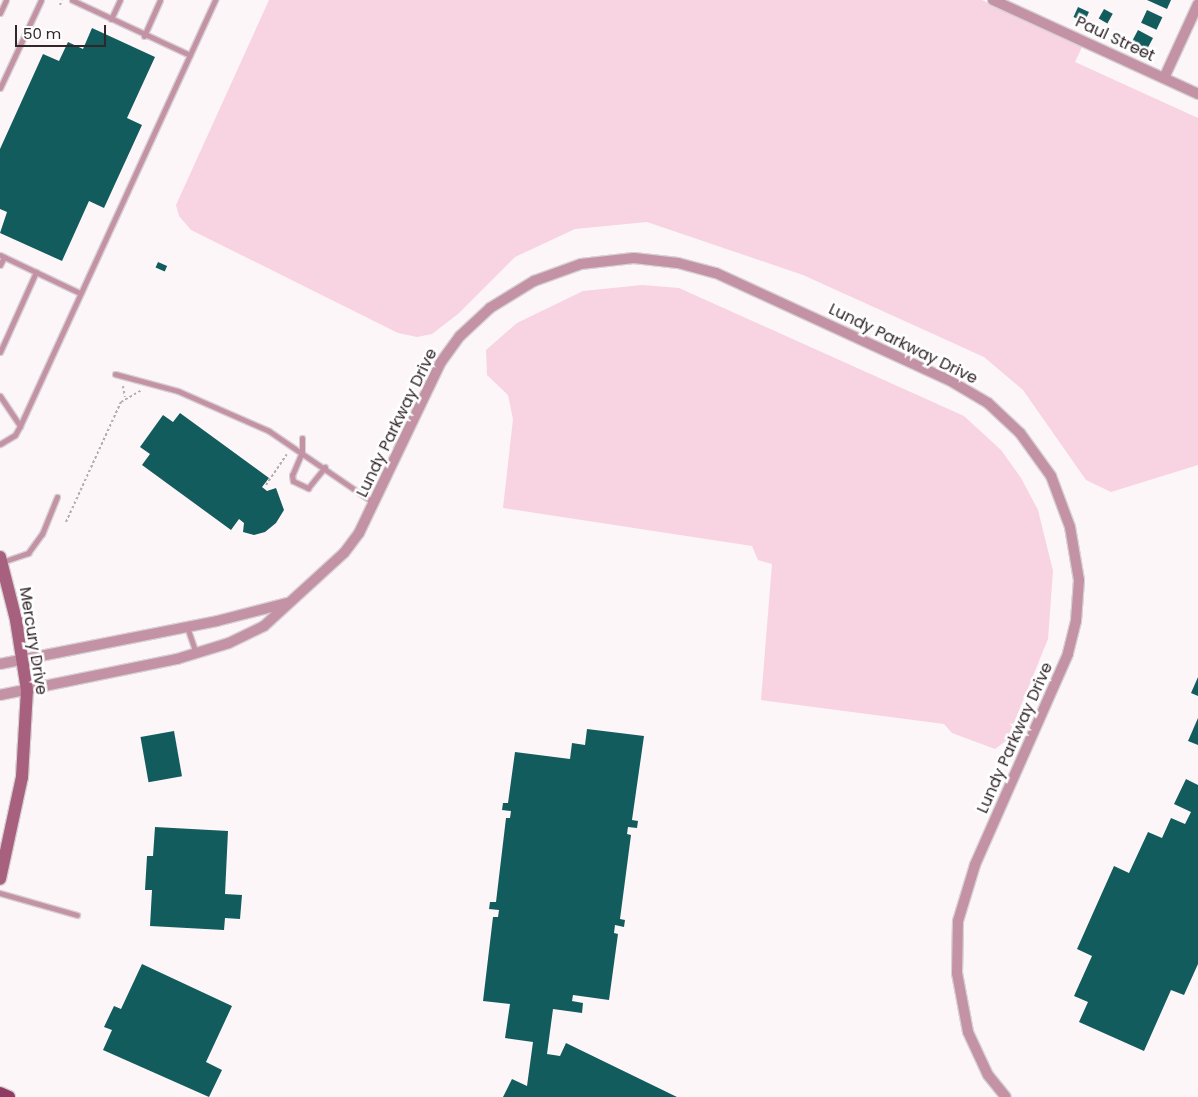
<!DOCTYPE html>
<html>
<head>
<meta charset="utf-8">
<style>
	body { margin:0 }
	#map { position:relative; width:1198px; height:1097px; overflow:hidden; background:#fcf6f8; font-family:Poppins,sans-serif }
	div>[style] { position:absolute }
	.green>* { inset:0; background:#f8d3e1 }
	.building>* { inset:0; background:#125c5e; transform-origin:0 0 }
	.path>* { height:2px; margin-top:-1px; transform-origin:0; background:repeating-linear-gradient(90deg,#b3abae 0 2.5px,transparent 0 5px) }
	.roads { filter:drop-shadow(1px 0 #d7d1d3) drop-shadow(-1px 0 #d7d1d3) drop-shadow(0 1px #d7d1d3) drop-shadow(0 -1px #d7d1d3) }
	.lane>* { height:5px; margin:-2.5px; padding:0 2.5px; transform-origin:2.5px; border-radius:2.5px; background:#c492a5 }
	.street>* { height:10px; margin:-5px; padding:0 5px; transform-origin:5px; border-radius:5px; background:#c492a5 }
	.secondary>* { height:12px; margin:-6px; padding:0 6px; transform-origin:6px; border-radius:6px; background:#a7607e }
	.primary>* { height:12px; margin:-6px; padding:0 6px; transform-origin:6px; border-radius:6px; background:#903b62 }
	span { translate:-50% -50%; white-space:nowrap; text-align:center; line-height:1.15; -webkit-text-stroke:5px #fff; paint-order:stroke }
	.street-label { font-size:16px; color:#31262a }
	.scale { position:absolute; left:15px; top:25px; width:91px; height:22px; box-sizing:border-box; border:2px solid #31262a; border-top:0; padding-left:6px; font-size:15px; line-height:18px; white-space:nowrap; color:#31262a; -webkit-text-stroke:4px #fff; paint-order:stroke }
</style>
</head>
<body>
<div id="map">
	<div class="green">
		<i style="clip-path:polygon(269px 0,982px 0,1082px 47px,1075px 62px,1198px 118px,1198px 465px,1111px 492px,1086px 480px,1023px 390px,984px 357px,803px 275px,647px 222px,575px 229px,515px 257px,458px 314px,432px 334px,417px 337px,398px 333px,191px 230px,179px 216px,176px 205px)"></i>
		<i style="clip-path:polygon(642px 285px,679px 288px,964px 416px,1001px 450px,1021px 478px,1038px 510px,1053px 571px,1048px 639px,1007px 740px,995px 749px,952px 733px,944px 724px,761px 700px,772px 564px,758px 560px,752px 546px,503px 508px,513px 419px,508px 395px,487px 375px,486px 350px,517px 323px,583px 291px)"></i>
	</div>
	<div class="building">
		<i style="clip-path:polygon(1147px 0,1171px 0,1167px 9px)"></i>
		<i style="left:1078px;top:7px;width:12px;height:11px;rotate:24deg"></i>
		<i style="left:1104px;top:9px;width:10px;height:11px;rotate:29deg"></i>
		<i style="left:1147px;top:10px;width:17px;height:14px;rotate:25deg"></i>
		<i style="clip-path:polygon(92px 28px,155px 57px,127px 118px,142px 125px,104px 208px,89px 201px,62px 261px,0 233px,7px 212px,0 209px,0 149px,43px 54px,59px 61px,68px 42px,83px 49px)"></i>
		<i style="left:1138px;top:30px;width:17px;height:13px;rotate:28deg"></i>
		<i style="left:158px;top:262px;width:10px;height:6px;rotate:24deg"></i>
		<i style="clip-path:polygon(180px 413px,269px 478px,262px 487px,267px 491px,276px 488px,284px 510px,276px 523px,265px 532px,254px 535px,243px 532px,244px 523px,239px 519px,231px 530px,142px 465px,150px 454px,140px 447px,163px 415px,173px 422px)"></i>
		<i style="clip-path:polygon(1198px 677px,1198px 696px,1191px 693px)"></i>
		<i style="clip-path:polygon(1198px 718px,1198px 745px,1188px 741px)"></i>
		<i style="clip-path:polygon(587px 729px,644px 736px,632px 820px,638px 821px,637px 828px,628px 827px,627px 834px,631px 835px,620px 919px,625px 920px,624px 927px,615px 925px,614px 933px,618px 934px,609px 1000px,573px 995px,572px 1001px,583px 1003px,582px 1013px,553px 1009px,547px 1054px,560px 1056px,566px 1043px,677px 1097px,503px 1097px,512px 1079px,527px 1086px,533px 1042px,505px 1038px,510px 1004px,483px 1001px,493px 917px,498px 917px,499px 910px,489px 909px,490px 902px,496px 902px,506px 818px,510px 818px,511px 811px,502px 810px,503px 803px,508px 803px,515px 752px,570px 759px,572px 743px,585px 745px)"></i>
		<i style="left:174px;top:731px;width:46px;height:34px;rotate:80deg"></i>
		<i style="clip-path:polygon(1186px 779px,1198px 785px,1198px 964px,1184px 995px,1171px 990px,1144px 1051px,1079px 1022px,1088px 1002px,1074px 996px,1092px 956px,1077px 949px,1114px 866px,1129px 873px,1148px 832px,1162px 838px,1171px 818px,1185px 824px,1191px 812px,1174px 804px)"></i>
		<i style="clip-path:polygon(155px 827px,228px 831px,225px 894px,242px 895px,240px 919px,225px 918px,224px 930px,150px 926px,152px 890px,145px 890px,147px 856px,153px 856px)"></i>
		<i style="clip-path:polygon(142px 964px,232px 1006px,206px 1062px,222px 1070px,209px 1097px,103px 1050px,112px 1030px,104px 1027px,114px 1006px,121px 1009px)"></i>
	</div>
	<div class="path">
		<i style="left:60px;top:5px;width:5px;rotate:-68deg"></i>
		<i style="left:123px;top:386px;width:11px;rotate:80deg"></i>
		<i style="left:266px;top:485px;width:37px;rotate:-56deg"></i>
		<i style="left:66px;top:522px;width:132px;rotate:-65.4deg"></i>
		<i style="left:121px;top:402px;width:24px;rotate:-30deg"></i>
	</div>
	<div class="roads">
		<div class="lane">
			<i style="left:72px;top:0;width:130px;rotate:25deg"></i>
			<i style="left:0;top:13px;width:14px;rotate:-65deg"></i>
			<i style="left:111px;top:19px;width:21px;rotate:-65deg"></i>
			<i style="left:144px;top:36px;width:39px;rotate:-66deg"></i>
			<i style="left:0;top:88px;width:97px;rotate:-65deg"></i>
			<i style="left:0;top:255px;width:89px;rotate:25.4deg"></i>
			<i style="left:0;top:265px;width:9px;rotate:-63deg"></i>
			<i style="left:0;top:352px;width:88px;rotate:-65.8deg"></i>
			<i style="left:115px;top:374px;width:65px;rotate:15.1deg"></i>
			<i style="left:178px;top:391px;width:99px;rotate:23.7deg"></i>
			<i style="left:269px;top:431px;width:127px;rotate:34.4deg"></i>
			<i style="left:0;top:396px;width:36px;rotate:56deg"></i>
			<i style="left:302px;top:438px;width:14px;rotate:90deg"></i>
			<i style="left:302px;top:452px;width:25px;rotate:113deg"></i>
			<i style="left:292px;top:475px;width:6px;rotate:81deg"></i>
			<i style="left:293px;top:481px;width:17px;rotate:25deg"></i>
			<i style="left:308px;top:488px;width:27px;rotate:-51deg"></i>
			<i style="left:0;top:444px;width:17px;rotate:-31deg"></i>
			<i style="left:15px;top:435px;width:10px;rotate:-61deg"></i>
			<i style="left:20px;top:426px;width:469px;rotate:-65.4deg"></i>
			<i style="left:2px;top:562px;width:28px;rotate:-19deg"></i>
			<i style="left:28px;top:553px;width:24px;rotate:-54deg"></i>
			<i style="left:42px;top:534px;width:40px;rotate:-68deg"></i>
			<i style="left:187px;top:627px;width:28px;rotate:71deg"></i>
			<i style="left:0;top:893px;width:80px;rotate:15.9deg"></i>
		</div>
		<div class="street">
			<i style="left:993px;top:0;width:226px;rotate:24.6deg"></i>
			<i style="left:1164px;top:78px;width:81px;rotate:-65.3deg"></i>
			<i style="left:0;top:664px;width:221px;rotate:-11.2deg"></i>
			<i style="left:217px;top:621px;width:72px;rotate:-14.4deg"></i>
			<i style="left:0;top:695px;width:181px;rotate:-11.5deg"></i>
			<i style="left:177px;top:659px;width:54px;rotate:-17.1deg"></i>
			<i style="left:229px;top:643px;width:39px;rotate:-26deg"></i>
			<i style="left:264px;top:626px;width:108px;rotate:-42.4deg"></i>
			<i style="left:344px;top:553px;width:25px;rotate:-53deg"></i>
			<i style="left:359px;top:533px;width:190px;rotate:-64.4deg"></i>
			<i style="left:441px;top:362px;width:32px;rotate:-54deg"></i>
			<i style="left:460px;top:336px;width:41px;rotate:-43deg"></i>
			<i style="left:490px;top:308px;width:52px;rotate:-31.5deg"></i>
			<i style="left:534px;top:281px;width:50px;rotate:-19.9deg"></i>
			<i style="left:581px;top:264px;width:53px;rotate:-6.5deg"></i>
			<i style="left:634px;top:258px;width:44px;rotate:6.5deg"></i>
			<i style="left:678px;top:263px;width:39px;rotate:15deg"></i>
			<i style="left:716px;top:273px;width:256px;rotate:24.7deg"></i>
			<i style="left:949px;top:380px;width:45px;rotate:30.5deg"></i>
			<i style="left:988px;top:403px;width:44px;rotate:43.2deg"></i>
			<i style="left:1020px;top:433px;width:53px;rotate:54.2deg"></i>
			<i style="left:1051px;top:476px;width:54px;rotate:69.6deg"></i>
			<i style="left:1070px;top:527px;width:54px;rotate:80.4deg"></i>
			<i style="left:1079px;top:580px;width:41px;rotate:94.2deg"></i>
			<i style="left:1076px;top:621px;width:34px;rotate:104deg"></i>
			<i style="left:1068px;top:654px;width:231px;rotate:113.8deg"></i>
			<i style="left:975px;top:865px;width:59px;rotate:106.9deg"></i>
			<i style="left:958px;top:921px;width:52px;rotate:91.1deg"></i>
			<i style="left:957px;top:973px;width:60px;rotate:79.4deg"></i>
			<i style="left:968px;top:1032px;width:47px;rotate:65.1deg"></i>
			<i style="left:988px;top:1075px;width:28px;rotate:51deg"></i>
		</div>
		<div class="secondary">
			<i style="left:0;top:557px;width:65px;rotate:75.7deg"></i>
			<i style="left:16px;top:620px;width:71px;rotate:81.1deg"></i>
			<i style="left:27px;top:690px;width:87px;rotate:93.3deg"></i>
			<i style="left:22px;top:777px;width:104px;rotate:102.2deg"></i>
		</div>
		<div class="primary">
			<i style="left:0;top:1093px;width:10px;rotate:24deg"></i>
		</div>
	</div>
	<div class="street-label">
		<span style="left:1115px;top:39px;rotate:25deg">Paul Street</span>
		<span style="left:903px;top:344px;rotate:26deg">Lundy Parkway Drive</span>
		<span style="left:397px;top:423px;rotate:-64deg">Lundy Parkway Drive</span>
		<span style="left:33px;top:641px;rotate:81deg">Mercury Drive</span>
		<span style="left:1015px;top:738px;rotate:-66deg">Lundy Parkway Drive</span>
	</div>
	<div class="scale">50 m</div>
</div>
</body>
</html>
